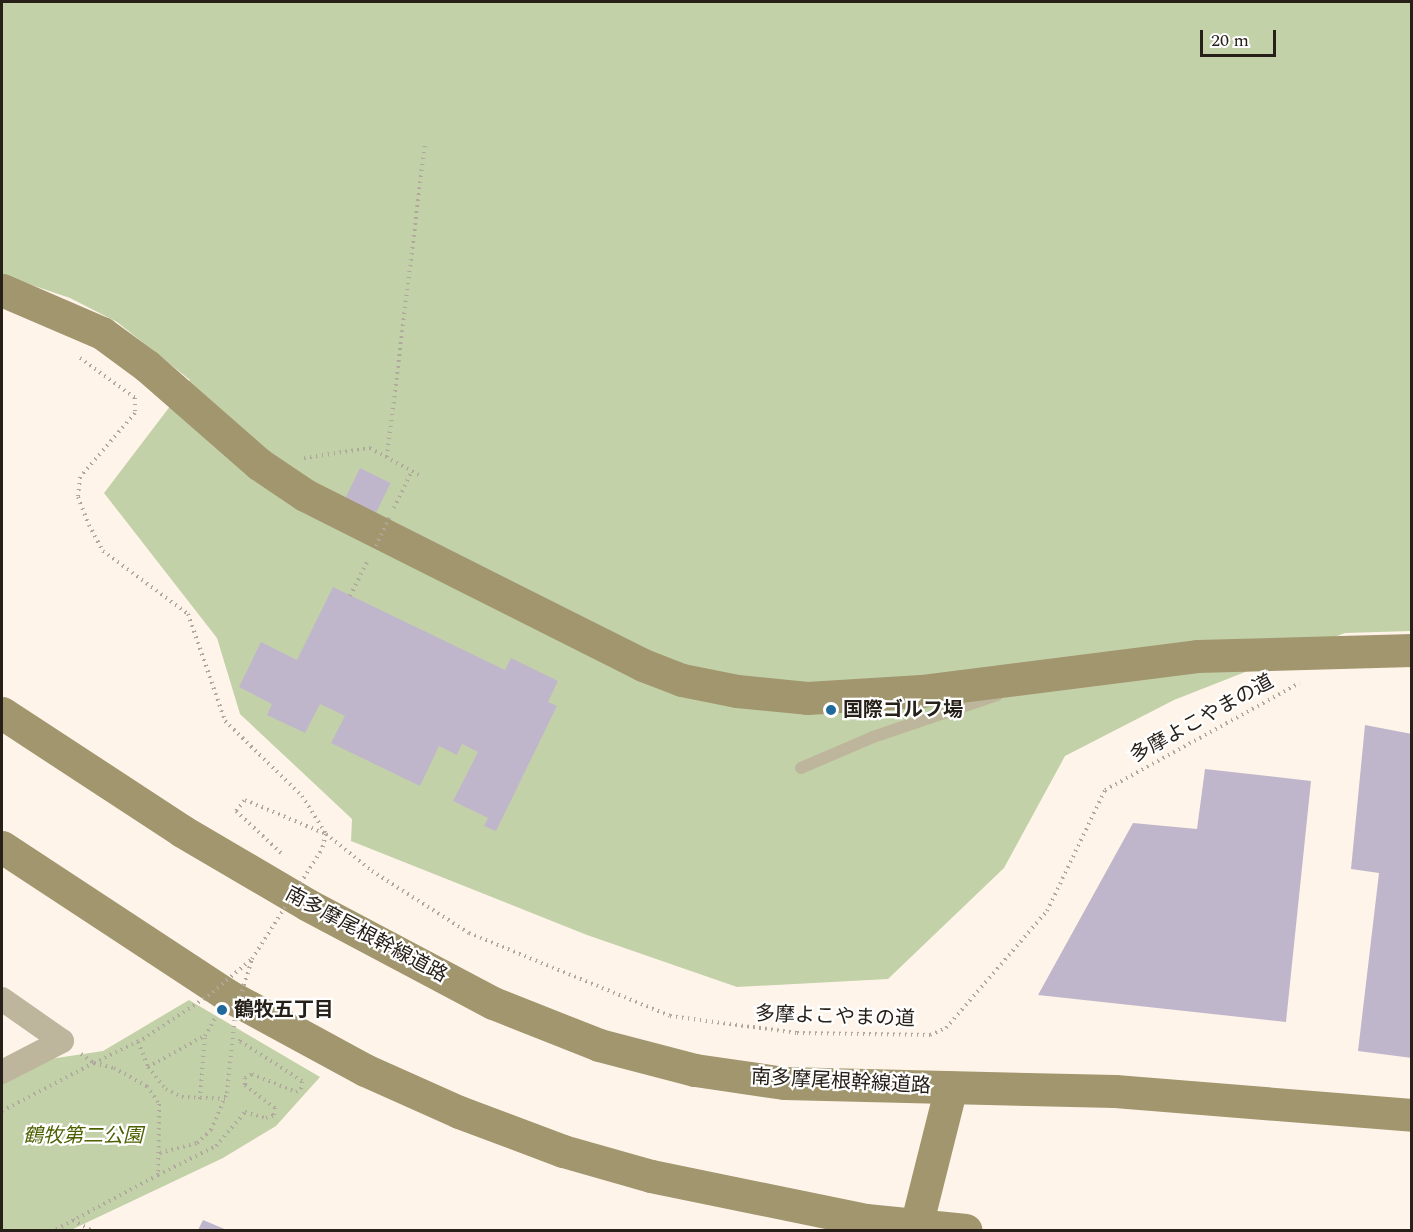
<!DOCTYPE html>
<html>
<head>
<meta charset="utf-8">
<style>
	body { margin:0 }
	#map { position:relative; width:1413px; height:1232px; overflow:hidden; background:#fff4e9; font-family:Spectral,"Noto Sans JP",serif }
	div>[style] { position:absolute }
	.green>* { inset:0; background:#c3d1a9 }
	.building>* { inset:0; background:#c0b6cb; transform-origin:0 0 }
	.path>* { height:4px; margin-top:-2px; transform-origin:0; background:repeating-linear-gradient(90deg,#b0a79d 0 1.5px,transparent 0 6px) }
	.lane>* { height:12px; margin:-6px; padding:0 6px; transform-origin:6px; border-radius:6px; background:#beb69c }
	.street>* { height:24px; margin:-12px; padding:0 12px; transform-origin:12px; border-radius:12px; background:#beb69c }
	.secondary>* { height:33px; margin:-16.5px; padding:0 16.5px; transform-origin:16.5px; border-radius:16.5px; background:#a2966f }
	.path-bridge>* { height:4px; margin-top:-2px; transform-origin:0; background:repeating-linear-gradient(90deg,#b0a79d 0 1.5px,transparent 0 6px) }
	.dots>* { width:16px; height:16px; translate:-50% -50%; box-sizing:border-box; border:3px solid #fff; border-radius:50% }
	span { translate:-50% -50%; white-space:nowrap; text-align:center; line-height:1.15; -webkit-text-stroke:4.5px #fff; paint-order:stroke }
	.poi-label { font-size:20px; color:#262019; font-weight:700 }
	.left { translate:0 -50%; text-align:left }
	.street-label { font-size:20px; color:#262019 }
	.park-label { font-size:20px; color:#4c6000; font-style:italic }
	.frame { position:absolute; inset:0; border:3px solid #262019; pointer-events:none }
	.scale { position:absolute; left:1200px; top:30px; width:76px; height:27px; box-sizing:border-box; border:3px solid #262019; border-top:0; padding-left:8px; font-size:18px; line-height:21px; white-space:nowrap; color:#262019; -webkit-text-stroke:4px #fff; paint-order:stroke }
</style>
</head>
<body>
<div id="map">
	<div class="green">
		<i style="clip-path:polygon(2px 2px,1411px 2px,1411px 631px,1345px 633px,1174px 700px,1065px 756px,1004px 868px,888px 979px,737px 987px,587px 935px,351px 841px,352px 819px,240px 714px,217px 638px,104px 493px,190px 380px,117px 322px,70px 298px,2px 275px)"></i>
		<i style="clip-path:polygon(189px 1000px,320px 1077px,276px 1126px,223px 1158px,71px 1230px,2px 1230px,2px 1081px,50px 1059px,103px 1051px)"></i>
	</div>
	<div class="building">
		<i style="left:360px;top:468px;width:34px;height:33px;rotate:26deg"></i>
		<i style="clip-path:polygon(333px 587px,505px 670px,511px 658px,558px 681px,548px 702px,557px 706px,496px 831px,484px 826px,488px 818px,453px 801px,478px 752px,462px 744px,457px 755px,439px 746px,420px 786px,331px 743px,345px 716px,320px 704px,305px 733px,267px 715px,272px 704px,239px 687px,261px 642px,297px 660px)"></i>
		<i style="clip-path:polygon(1365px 725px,1412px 734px,1412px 1058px,1358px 1051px,1379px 873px,1351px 869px)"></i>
		<i style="clip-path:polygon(1205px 769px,1311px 781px,1286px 1022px,1038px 995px,1133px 823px,1197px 829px)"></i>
		<i style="clip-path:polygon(203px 1220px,227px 1230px,198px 1230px)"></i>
	</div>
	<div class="path">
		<i style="left:80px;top:358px;width:68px;rotate:36deg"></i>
		<i style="left:135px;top:398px;width:15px;rotate:90deg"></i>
		<i style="left:135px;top:413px;width:84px;rotate:130.7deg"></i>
		<i style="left:80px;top:477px;width:20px;rotate:96deg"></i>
		<i style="left:78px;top:497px;width:30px;rotate:69deg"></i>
		<i style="left:89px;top:525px;width:30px;rotate:62deg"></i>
		<i style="left:103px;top:551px;width:106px;rotate:36.5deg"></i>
		<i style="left:188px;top:614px;width:113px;rotate:70.9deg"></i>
		<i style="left:225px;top:721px;width:107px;rotate:44.2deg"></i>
		<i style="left:302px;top:796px;width:45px;rotate:57.7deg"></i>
		<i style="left:326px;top:834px;width:16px;rotate:105deg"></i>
		<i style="left:387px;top:457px;width:316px;rotate:-83.1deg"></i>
		<i style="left:304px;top:458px;width:67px;rotate:-8.6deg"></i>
		<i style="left:370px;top:448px;width:58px;rotate:28.8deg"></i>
		<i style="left:394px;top:508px;width:41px;rotate:-64.1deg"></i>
		<i style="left:350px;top:596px;width:40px;rotate:-63.4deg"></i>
		<i style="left:281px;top:853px;width:62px;rotate:-137deg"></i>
		<i style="left:236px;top:811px;width:14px;rotate:-51deg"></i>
		<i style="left:245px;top:800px;width:88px;rotate:22.8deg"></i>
		<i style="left:326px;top:834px;width:59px;rotate:38.8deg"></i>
		<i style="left:372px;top:871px;width:115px;rotate:32.6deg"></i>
		<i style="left:469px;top:933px;width:217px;rotate:22.4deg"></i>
		<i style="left:670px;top:1016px;width:128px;rotate:7.6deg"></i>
		<i style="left:797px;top:1033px;width:133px;rotate:0.9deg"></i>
		<i style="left:930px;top:1035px;width:17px;rotate:-24deg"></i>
		<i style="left:946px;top:1028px;width:155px;rotate:-49.2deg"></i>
		<i style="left:1047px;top:911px;width:134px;rotate:-64.4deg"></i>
		<i style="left:1105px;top:790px;width:222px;rotate:-28.8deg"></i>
		<i style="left:138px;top:1042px;width:27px;rotate:68deg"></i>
		<i style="left:148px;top:1067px;width:28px;rotate:51deg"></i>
		<i style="left:166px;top:1089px;width:18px;rotate:27deg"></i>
		<i style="left:182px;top:1097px;width:43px;rotate:2.7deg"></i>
		<i style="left:81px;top:1054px;width:16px;rotate:35deg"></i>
		<i style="left:94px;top:1063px;width:55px;rotate:-26.1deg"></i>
		<i style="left:148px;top:1067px;width:64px;rotate:-29deg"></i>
		<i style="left:200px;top:1099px;width:63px;rotate:-85.5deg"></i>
		<i style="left:205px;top:1036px;width:20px;rotate:-60deg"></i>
		<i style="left:2px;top:1111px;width:104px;rotate:-27.6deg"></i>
		<i style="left:94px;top:1063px;width:21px;rotate:14deg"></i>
		<i style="left:114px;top:1068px;width:38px;rotate:29deg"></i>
		<i style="left:147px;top:1086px;width:22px;rotate:56deg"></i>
		<i style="left:159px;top:1104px;width:71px;rotate:90.8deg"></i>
		<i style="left:158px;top:1175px;width:117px;rotate:151.9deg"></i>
		<i style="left:160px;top:1153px;width:38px;rotate:-15deg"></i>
		<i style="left:197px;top:1143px;width:19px;rotate:-43deg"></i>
		<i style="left:211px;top:1130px;width:40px;rotate:-66.6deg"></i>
		<i style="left:158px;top:1175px;width:65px;rotate:-26.6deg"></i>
		<i style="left:216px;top:1146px;width:45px;rotate:-49.5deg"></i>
		<i style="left:245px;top:1112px;width:22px;rotate:16deg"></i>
		<i style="left:266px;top:1118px;width:9px;rotate:-21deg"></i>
		<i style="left:274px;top:1115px;width:7px;rotate:-82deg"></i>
		<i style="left:275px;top:1108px;width:38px;rotate:-143deg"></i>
		<i style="left:245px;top:1085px;width:7px;rotate:-90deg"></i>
		<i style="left:245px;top:1078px;width:8px;rotate:-30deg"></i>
		<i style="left:252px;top:1074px;width:48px;rotate:22.2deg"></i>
		<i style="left:296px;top:1092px;width:6px;rotate:-31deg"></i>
		<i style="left:301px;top:1089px;width:8px;rotate:-83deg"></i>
		<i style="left:302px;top:1081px;width:74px;rotate:-147.2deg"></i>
		<i style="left:240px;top:1041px;width:6px;rotate:-81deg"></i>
		<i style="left:73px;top:1220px;width:20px;rotate:30deg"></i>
	</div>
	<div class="lane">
		<i style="left:801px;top:768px;width:78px;rotate:-23.3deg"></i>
		<i style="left:873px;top:737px;width:131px;rotate:-18.7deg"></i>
	</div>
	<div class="street">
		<i style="left:2px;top:999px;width:73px;rotate:35deg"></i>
		<i style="left:62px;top:1041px;width:68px;rotate:152.7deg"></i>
	</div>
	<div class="secondary">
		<i style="left:2px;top:290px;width:109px;rotate:23.3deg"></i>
		<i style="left:102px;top:333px;width:56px;rotate:36.3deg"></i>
		<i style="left:147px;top:366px;width:149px;rotate:41.2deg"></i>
		<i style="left:259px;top:464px;width:55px;rotate:34deg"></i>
		<i style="left:305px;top:495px;width:378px;rotate:26.7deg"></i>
		<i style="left:643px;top:665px;width:42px;rotate:21deg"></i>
		<i style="left:682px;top:680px;width:56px;rotate:11.3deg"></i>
		<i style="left:737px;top:691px;width:70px;rotate:5.7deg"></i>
		<i style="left:807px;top:698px;width:114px;rotate:-3.5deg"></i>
		<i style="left:921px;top:691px;width:278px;rotate:-7.2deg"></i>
		<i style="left:1197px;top:656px;width:215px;rotate:-1.6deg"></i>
		<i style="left:2px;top:713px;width:215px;rotate:33.2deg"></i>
		<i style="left:182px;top:831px;width:146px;rotate:30.4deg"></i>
		<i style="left:308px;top:905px;width:209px;rotate:27.9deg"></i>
		<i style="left:493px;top:1003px;width:114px;rotate:21.6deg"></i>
		<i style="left:599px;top:1045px;width:99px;rotate:14.6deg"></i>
		<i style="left:695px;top:1070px;width:90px;rotate:8.3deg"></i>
		<i style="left:784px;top:1083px;width:331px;rotate:1.4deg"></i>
		<i style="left:1115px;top:1091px;width:298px;rotate:4.6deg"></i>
		<i style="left:2px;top:847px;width:269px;rotate:33.3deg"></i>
		<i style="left:227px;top:995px;width:157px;rotate:28.5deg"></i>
		<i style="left:365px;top:1070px;width:103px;rotate:24.1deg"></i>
		<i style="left:459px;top:1112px;width:111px;rotate:20.6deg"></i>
		<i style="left:563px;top:1151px;width:91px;rotate:15.9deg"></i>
		<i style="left:651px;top:1176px;width:219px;rotate:11.6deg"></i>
		<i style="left:866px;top:1220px;width:100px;rotate:5.7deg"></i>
		<i style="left:915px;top:1230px;width:147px;rotate:-75.9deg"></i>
	</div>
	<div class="path-bridge">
		<i style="left:376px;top:546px;width:33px;rotate:-65deg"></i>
		<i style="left:143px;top:1039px;width:78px;rotate:-33.5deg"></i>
		<i style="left:208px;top:996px;width:57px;rotate:-40.1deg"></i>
		<i style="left:227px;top:1093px;width:79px;rotate:-84.2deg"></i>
		<i style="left:235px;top:1014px;width:58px;rotate:-72.8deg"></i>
		<i style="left:252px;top:959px;width:130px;rotate:-57.5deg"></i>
	</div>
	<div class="dots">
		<i style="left:831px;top:710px;background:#1f699d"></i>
		<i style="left:222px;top:1010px;background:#1f699d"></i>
	</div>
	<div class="poi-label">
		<span class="left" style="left:843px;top:710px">国際ゴルフ場</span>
		<span class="left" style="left:234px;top:1010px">鶴牧五丁目</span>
	</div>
	<div class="street-label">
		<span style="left:1202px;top:719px;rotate:-29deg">多摩よこやまの道</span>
		<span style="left:366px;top:935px;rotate:28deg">南多摩尾根幹線道路</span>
		<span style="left:835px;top:1017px;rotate:2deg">多摩よこやまの道</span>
		<span style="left:841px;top:1082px;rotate:3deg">南多摩尾根幹線道路</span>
	</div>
	<div class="park-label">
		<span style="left:83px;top:1136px">鶴牧第二公園</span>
	</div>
	<div class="frame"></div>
	<div class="scale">20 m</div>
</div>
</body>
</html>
